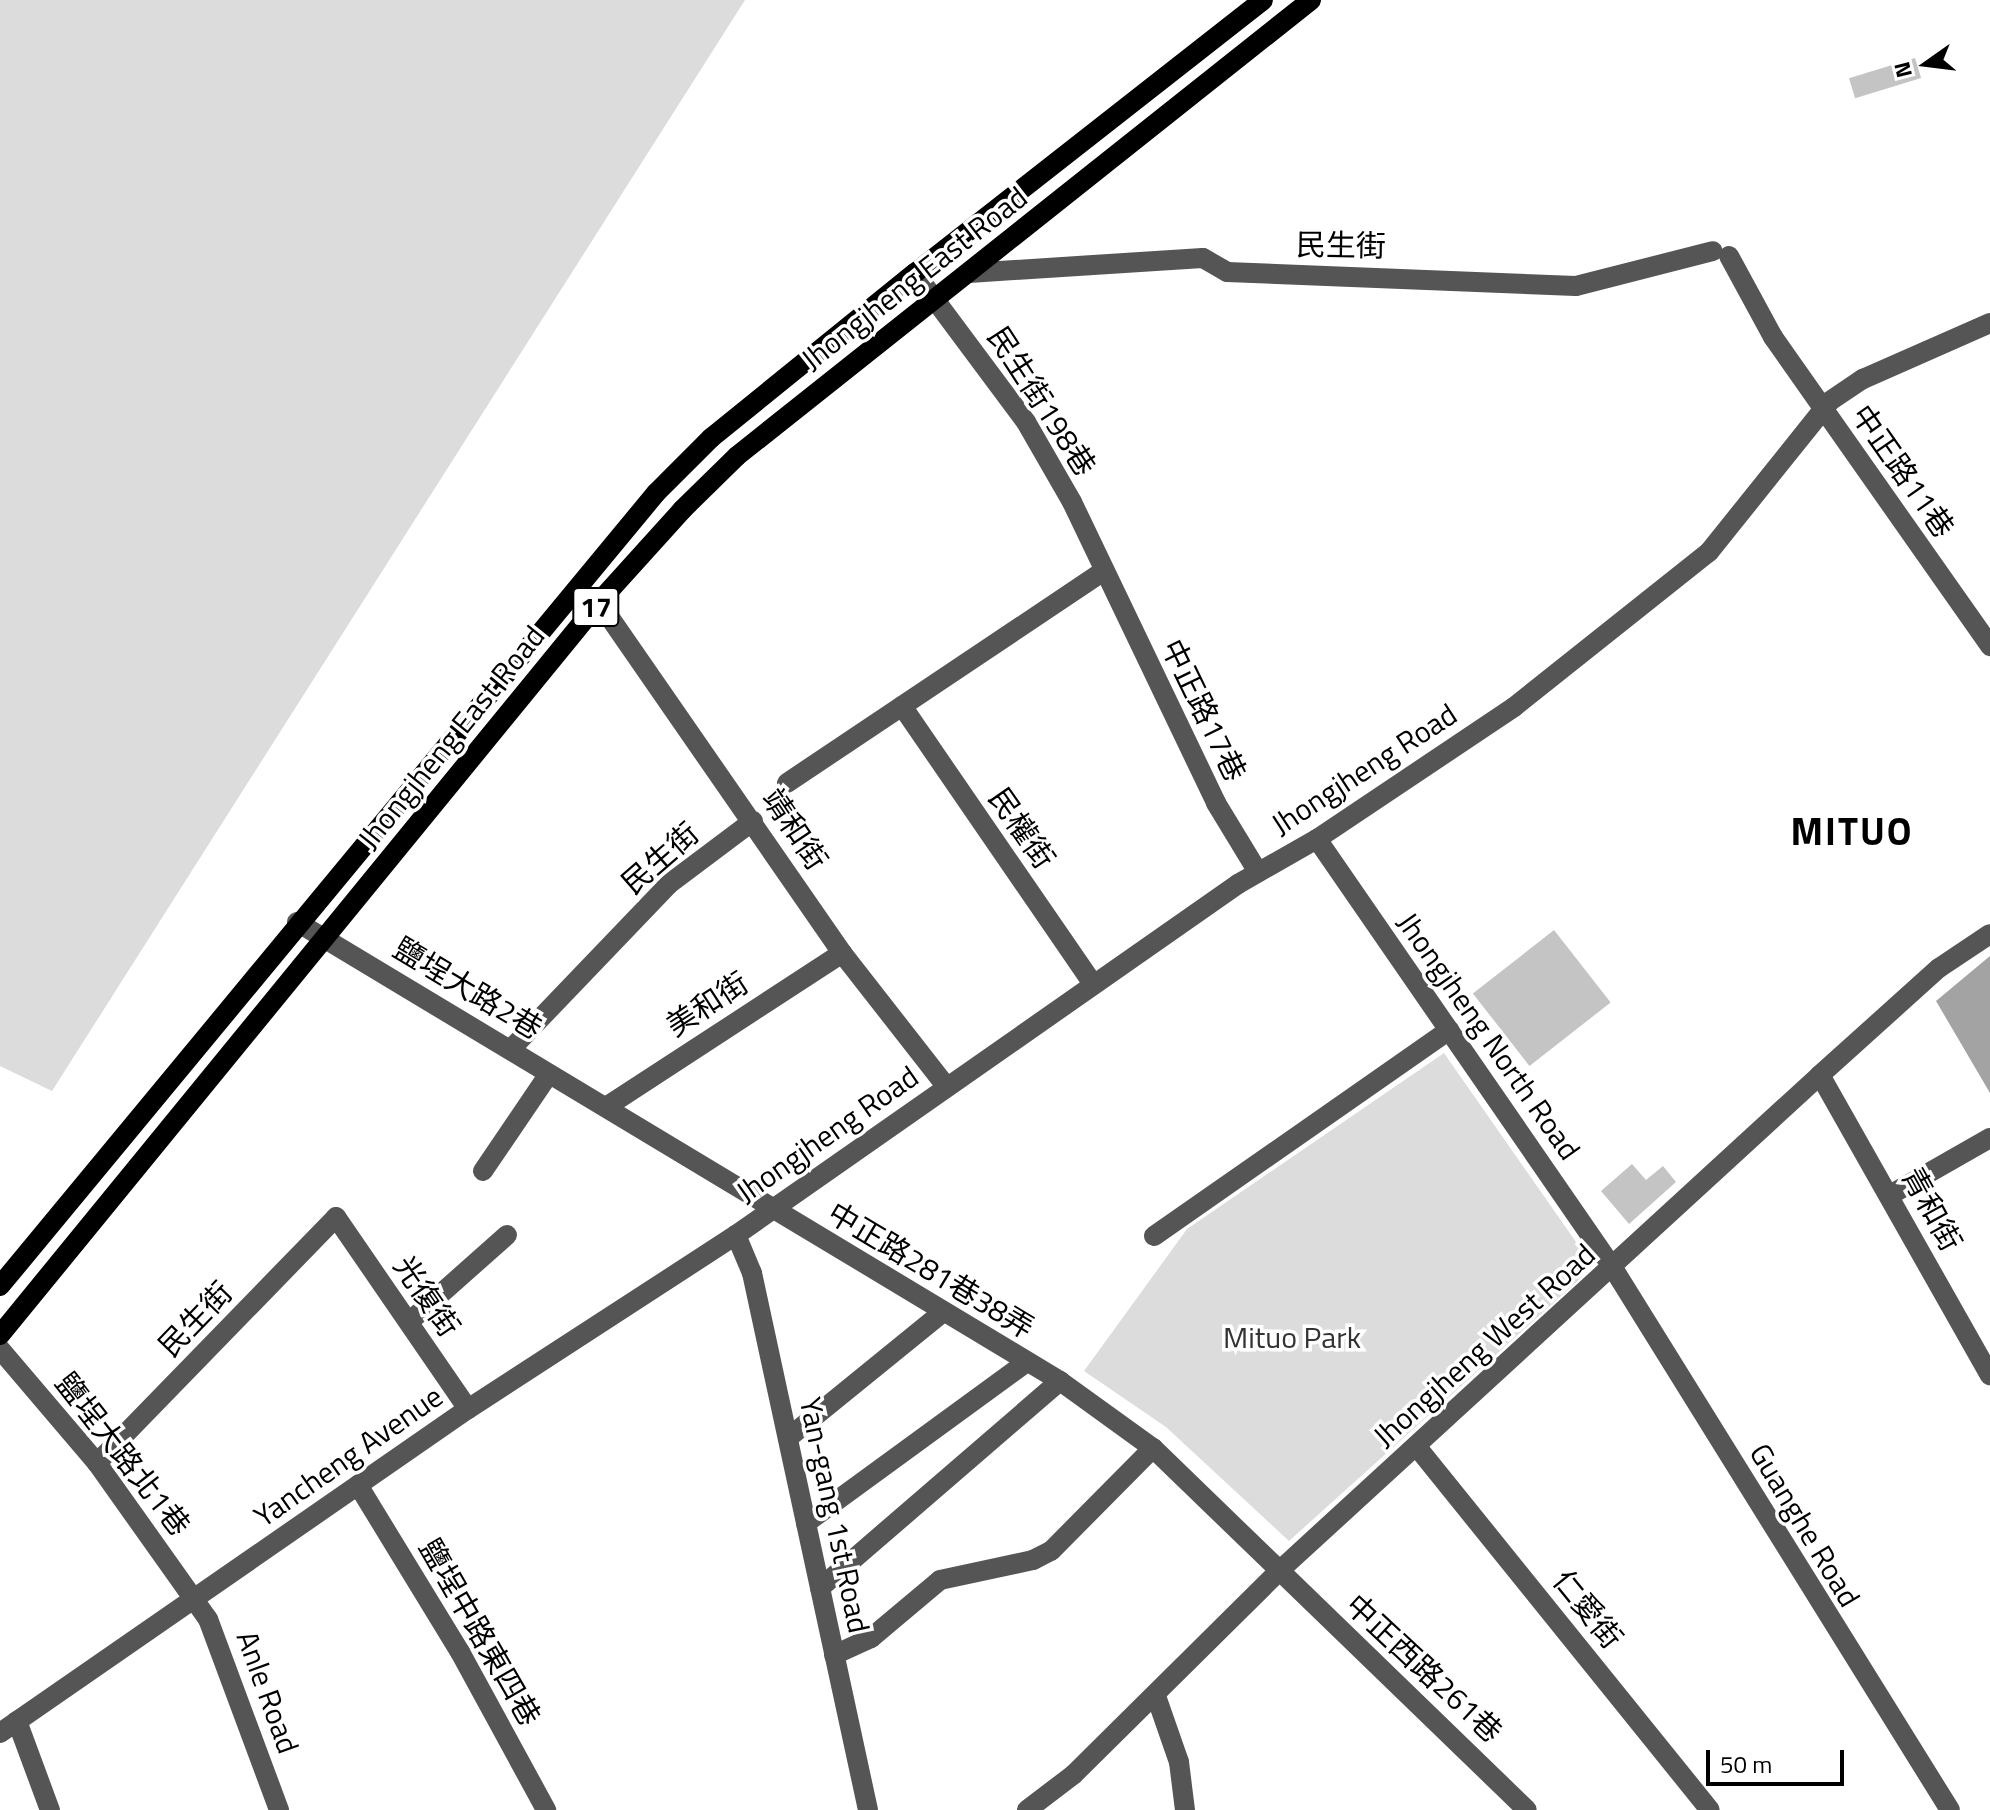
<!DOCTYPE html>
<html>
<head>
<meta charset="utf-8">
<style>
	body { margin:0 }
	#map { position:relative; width:1990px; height:1810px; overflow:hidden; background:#fff; font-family:"Titillium Web","Noto Sans TC",sans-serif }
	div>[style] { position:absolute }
	.green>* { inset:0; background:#dcdcdc }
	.water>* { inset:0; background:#a3a3a3 }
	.building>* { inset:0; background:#c4c4c4; transform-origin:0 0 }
	.minor>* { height:20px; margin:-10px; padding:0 10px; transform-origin:10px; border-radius:10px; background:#555 }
	.major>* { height:20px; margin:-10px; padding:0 10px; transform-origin:10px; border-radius:10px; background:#000 }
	span { translate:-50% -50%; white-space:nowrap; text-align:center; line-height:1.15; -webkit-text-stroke:7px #fff; paint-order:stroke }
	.shield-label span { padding:2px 6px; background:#fff; border:2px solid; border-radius:6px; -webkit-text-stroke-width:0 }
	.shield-label { font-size:28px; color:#000; font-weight:700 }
	.street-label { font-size:30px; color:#000 }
	.park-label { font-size:30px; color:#333 }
	.district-label { font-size:38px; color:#000; font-weight:700; letter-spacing:2px }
	.north { position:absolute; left:1886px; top:24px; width:80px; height:80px; -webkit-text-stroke:6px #fff; paint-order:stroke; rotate:256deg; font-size:22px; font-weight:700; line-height:32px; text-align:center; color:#000 }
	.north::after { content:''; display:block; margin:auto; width:28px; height:36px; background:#000; clip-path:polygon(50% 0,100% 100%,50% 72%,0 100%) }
	.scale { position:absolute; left:1706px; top:1750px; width:138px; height:36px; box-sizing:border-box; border:4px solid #000; border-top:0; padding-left:10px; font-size:24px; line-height:28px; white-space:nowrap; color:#000; -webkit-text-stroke:6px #fff; paint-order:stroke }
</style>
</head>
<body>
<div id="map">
	<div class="green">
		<i style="clip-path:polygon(0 0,745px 0,52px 1091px,0 1066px)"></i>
		<i style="clip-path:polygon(1444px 1053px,1585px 1255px,1583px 1276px,1289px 1541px,1166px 1427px,1084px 1371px,1187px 1229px)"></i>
	</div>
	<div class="water">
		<i style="clip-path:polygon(1990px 956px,1990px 1093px,1936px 1001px)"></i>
	</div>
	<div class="building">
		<i style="left:1915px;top:58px;width:21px;height:69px;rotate:73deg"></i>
		<i style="left:1554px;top:930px;width:92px;height:103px;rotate:52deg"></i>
		<i style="clip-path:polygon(1632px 1164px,1646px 1180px,1663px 1166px,1676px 1182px,1629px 1224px,1601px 1191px)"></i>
	</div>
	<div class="minor">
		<i style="left:1729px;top:256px;width:92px;rotate:61.5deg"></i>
		<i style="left:1773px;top:337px;width:378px;rotate:54.9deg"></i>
		<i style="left:915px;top:273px;width:186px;rotate:53.3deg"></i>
		<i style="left:1026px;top:422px;width:92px;rotate:60.1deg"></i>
		<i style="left:1072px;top:502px;width:334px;rotate:64.4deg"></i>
		<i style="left:1216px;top:803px;width:81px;rotate:58.7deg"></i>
		<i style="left:969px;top:273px;width:234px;rotate:-3.7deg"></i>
		<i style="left:1203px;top:258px;width:28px;rotate:30deg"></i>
		<i style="left:1227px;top:272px;width:349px;rotate:2.3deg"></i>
		<i style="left:1576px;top:286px;width:141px;rotate:-14.3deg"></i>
		<i style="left:599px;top:602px;width:427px;rotate:55.3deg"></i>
		<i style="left:842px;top:953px;width:169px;rotate:52deg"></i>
		<i style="left:902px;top:706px;width:337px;rotate:55.5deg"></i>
		<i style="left:787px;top:783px;width:379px;rotate:-33.8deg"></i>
		<i style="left:1317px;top:839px;width:521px;rotate:55.4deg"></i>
		<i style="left:1613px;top:1268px;width:638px;rotate:58.13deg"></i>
		<i style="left:297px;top:922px;width:890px;rotate:31.03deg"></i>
		<i style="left:1060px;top:1381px;width:115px;rotate:35.8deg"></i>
		<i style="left:1153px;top:1448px;width:520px;rotate:44.07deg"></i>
		<i style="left:511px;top:1049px;width:228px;rotate:-46.2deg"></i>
		<i style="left:669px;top:884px;width:105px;rotate:-36.9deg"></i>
		<i style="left:1820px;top:1075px;width:345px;rotate:60.5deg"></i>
		<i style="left:606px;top:1107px;width:282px;rotate:-33.1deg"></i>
		<i style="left:483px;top:1171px;width:117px;rotate:-55.8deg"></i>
		<i style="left:1890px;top:1195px;width:115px;rotate:-29.7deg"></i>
		<i style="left:736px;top:1235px;width:41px;rotate:67.2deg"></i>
		<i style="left:752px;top:1273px;width:549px;rotate:77.81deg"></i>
		<i style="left:1154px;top:1236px;width:360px;rotate:-34.9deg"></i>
		<i style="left:409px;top:1322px;width:131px;rotate:-41.6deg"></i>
		<i style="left:0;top:1349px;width:150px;rotate:49.6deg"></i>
		<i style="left:97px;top:1463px;width:191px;rotate:54.6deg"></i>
		<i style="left:208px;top:1619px;width:204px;rotate:69.6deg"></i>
		<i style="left:788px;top:1438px;width:200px;rotate:-39.1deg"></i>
		<i style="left:1417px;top:1447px;width:466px;rotate:51.1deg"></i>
		<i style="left:97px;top:1463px;width:343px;rotate:-45.8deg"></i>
		<i style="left:336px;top:1217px;width:233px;rotate:55.5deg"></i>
		<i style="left:358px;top:1485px;width:196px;rotate:58.6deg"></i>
		<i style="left:460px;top:1652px;width:180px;rotate:61.4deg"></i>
		<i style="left:806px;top:1523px;width:273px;rotate:-36.1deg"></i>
		<i style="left:820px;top:1588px;width:317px;rotate:-40.8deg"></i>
		<i style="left:834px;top:1655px;width:41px;rotate:-24.7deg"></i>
		<i style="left:871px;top:1638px;width:90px;rotate:-40deg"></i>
		<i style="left:940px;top:1580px;width:95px;rotate:-12.1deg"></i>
		<i style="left:1033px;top:1560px;width:20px;rotate:-27deg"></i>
		<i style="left:1051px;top:1551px;width:145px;rotate:-45.3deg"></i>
		<i style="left:1156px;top:1696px;width:70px;rotate:70.8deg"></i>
		<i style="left:1179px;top:1762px;width:48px;rotate:82.9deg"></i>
		<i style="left:17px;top:1721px;width:95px;rotate:69.7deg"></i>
		<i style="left:0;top:1733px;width:569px;rotate:-34.7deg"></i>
		<i style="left:468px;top:1409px;width:320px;rotate:-33deg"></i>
		<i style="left:736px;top:1235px;width:613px;rotate:-34.96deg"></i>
		<i style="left:1238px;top:884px;width:91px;rotate:-29.7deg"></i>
		<i style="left:1317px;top:839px;width:237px;rotate:-33.8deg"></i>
		<i style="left:1514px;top:707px;width:249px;rotate:-38.5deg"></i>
		<i style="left:1709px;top:552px;width:193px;rotate:-51.3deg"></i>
		<i style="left:1830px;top:401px;width:40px;rotate:-34deg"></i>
		<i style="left:1863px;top:379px;width:139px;rotate:-23.8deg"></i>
		<i style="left:1027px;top:1810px;width:58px;rotate:-37.3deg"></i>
		<i style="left:1073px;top:1775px;width:289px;rotate:-44.7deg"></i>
		<i style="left:1278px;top:1572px;width:735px;rotate:-42.52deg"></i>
		<i style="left:1820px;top:1075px;width:160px;rotate:-42deg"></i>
		<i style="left:1939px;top:968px;width:61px;rotate:-33.7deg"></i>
	</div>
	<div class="major">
		<i style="left:0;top:1286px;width:1029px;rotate:-50.4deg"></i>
		<i style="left:656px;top:493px;width:78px;rotate:-45deg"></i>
		<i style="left:711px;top:438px;width:262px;rotate:-39deg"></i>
		<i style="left:915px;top:273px;width:442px;rotate:-38.1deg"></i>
		<i style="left:0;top:1335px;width:947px;rotate:-50.74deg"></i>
		<i style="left:599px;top:602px;width:124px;rotate:-47.9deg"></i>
		<i style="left:682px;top:510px;width:77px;rotate:-44.5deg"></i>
		<i style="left:737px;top:456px;width:733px;rotate:-38.46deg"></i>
	</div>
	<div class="shield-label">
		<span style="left:596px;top:607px">17</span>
	</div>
	<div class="street-label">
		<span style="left:1341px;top:245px;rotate:1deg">民生街</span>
		<span style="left:914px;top:278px;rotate:-38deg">Jhongjheng East Road</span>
		<span style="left:1042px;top:401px;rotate:57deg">民生街198巷</span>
		<span style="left:1903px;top:471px;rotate:55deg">中正路11巷</span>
		<span style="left:1204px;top:710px;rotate:64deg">中正路17巷</span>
		<span style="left:451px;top:737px;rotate:-51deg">Jhongjheng East Road</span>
		<span style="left:1364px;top:769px;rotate:-33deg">Jhongjheng Road</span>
		<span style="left:1022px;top:828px;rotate:55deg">民權街</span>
		<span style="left:795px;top:829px;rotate:56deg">靖和街</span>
		<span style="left:660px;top:858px;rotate:-41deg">民生街</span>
		<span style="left:468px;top:988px;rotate:31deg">鹽埕大路2巷</span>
		<span style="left:707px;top:1004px;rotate:-33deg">美和街</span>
		<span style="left:1489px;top:1036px;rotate:55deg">Jhongjheng North Road</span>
		<span style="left:827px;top:1134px;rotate:-35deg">Jhongjheng Road</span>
		<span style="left:1932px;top:1209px;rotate:61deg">青和街</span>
		<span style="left:931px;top:1270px;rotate:31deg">中正路281巷38弄</span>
		<span style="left:427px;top:1296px;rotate:55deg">光復街</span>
		<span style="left:195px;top:1319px;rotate:-46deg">民生街</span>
		<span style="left:1484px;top:1345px;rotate:-42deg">Jhongjheng West Road</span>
		<span style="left:123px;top:1454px;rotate:52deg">鹽埕大路北1巷</span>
		<span style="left:348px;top:1456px;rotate:-35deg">Yancheng Avenue</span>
		<span style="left:835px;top:1515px;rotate:78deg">Yan-gang 1st Road</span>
		<span style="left:1805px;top:1525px;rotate:59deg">Guanghe Road</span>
		<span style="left:1588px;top:1609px;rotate:51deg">仁愛街</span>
		<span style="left:480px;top:1632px;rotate:60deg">鹽埕中路東四巷</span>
		<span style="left:1424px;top:1668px;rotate:43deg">中正西路261巷</span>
		<span style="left:268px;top:1692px;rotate:70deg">Anle Road</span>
	</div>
	<div class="park-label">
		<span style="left:1292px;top:1337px">Mituo Park</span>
	</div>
	<div class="district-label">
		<span style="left:1852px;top:832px">MITUO</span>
	</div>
	<div class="north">N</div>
	<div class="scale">50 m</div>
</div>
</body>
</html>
